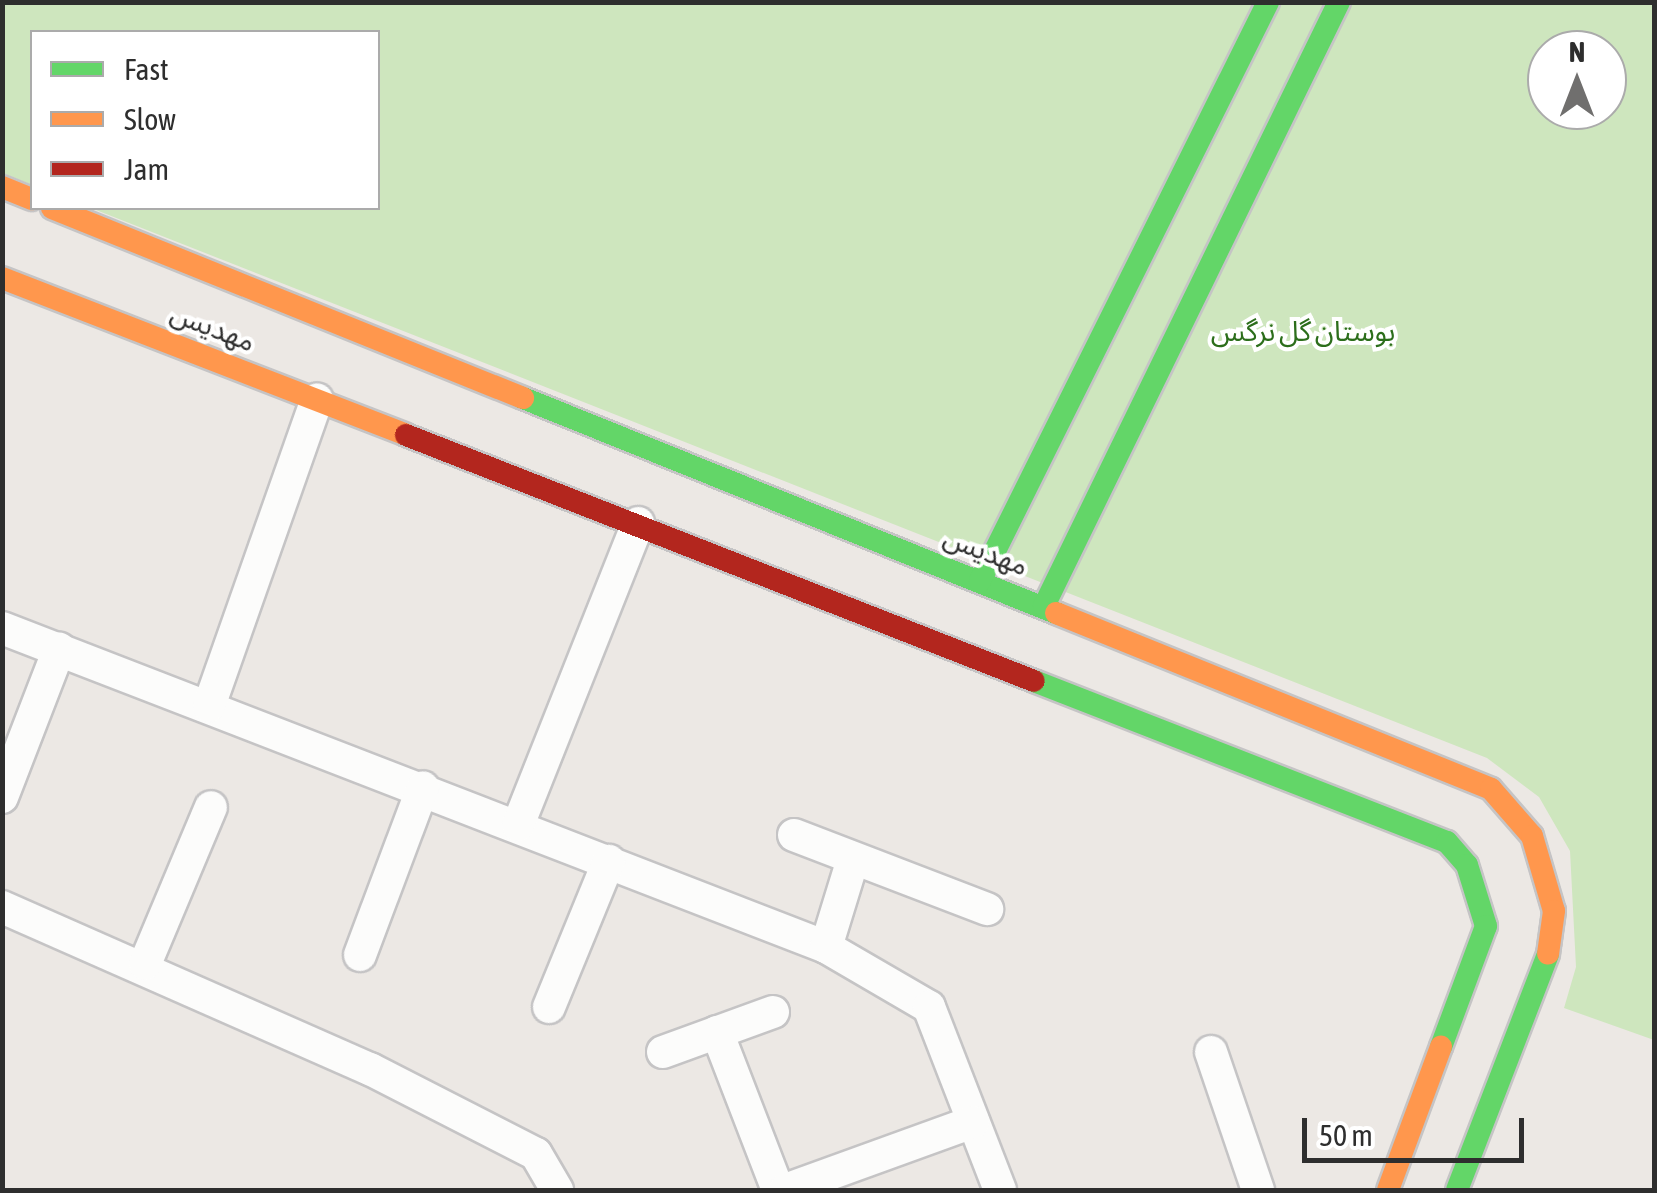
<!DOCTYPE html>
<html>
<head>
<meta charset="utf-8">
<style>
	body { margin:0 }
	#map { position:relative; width:1657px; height:1193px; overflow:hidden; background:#ece8e4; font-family:"Asap Condensed","Noto Sans Arabic",sans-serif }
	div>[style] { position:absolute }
	.green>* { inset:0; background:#cee6be }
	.roads { filter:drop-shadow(2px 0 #c5c4c5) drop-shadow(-2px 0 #c5c4c5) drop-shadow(0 2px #c5c4c5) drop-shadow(0 -2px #c5c4c5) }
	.street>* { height:32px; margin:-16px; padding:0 16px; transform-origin:16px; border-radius:16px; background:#fcfcfb }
	.fast>* { height:22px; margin:-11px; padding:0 11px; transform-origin:11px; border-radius:11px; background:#63d668 }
	.slow>* { height:22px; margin:-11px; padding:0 11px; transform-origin:11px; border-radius:11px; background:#ff974d }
	.jam>* { height:22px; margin:-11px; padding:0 11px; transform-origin:11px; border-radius:11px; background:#b3261e }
	span { translate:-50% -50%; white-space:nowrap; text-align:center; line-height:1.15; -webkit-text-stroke:8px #fff; paint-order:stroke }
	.street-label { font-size:28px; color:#2e2e2e }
	.park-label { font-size:28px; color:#2c6e1b }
	.frame { position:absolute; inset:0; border:5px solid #2e2e2e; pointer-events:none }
	.legend { position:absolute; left:30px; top:30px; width:350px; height:180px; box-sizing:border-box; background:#fff; border:2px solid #ababab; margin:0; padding:12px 18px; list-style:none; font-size:30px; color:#2e2e2e }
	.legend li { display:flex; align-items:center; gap:20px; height:50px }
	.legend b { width:50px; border:2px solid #ababab }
	.north { position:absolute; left:1527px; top:30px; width:100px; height:100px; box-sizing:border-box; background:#fff; border:2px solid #ababab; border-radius:50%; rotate:0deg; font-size:28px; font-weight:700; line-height:40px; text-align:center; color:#2e2e2e }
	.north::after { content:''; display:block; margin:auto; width:35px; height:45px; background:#706f6e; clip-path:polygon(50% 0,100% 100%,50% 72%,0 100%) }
	.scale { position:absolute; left:1302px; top:1118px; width:222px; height:45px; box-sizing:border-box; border:5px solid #2e2e2e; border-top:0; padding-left:12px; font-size:30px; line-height:35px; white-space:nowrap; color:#2e2e2e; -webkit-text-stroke:8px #fff; paint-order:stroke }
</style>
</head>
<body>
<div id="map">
	<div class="green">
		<i style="clip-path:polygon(evenodd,2px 3px,1654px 3px,1654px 1040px,1564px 1008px,1576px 967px,1570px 851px,1539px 797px,1487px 758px,91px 208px,378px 208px,378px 32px,32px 32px,32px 185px,3px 173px,2px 3px,1547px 50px,1607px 50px,1607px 110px,1547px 110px,1547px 50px)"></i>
	</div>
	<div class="roads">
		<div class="street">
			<i style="left:2px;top:628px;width:884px;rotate:21.16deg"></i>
			<i style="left:826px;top:947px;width:119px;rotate:30.2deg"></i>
			<i style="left:929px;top:1007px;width:196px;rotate:68.8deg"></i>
			<i style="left:209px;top:706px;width:325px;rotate:-70.6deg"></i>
			<i style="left:2px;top:797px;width:159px;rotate:-68.9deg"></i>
			<i style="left:518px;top:825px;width:325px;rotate:-68.3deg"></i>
			<i style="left:794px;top:835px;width:207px;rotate:21deg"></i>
			<i style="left:2px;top:907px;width:402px;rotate:23.8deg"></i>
			<i style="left:370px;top:1069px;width:186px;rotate:27.1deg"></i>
			<i style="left:536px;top:1154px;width:42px;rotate:59.7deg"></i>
			<i style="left:826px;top:947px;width:92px;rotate:-72.9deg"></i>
			<i style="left:360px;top:955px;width:179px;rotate:-69.4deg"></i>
			<i style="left:145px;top:964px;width:170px;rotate:-67.2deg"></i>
			<i style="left:549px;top:1007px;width:158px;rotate:-67.7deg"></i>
			<i style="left:717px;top:1032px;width:169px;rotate:68.9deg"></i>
			<i style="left:663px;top:1052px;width:117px;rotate:-20deg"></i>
			<i style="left:1211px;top:1052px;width:146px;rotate:71.2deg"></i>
			<i style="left:785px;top:1190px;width:200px;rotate:-19.9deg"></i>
		</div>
		<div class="fast">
			<i style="left:523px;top:398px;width:575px;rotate:21.97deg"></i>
			<i style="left:980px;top:581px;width:647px;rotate:-63.55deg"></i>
			<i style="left:1044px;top:606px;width:672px;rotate:-63.97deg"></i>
			<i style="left:1034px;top:681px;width:443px;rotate:21.3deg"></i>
			<i style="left:1447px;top:842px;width:30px;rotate:49deg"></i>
			<i style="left:1467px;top:865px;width:64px;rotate:72.7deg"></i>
			<i style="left:1486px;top:926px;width:129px;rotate:110.4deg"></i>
			<i style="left:1457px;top:1190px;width:253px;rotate:-68.9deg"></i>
		</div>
		<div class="slow">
			<i style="left:2px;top:187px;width:32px;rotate:22deg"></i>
			<i style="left:52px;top:208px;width:508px;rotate:21.97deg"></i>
			<i style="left:2px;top:278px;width:433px;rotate:21.2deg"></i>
			<i style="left:1056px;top:613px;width:469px;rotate:22deg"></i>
			<i style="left:1491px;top:789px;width:62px;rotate:48.9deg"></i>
			<i style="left:1532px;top:836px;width:78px;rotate:73.7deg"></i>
			<i style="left:1554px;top:911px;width:43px;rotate:97.9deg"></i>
			<i style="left:1388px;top:1190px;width:153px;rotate:-69.7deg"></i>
		</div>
		<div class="jam">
			<i style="left:406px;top:435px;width:674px;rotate:21.39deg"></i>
		</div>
	</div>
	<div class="street-label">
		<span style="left:213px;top:327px;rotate:21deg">مهدیس</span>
		<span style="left:986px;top:551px;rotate:21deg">مهدیس</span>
	</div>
	<div class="park-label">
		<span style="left:1303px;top:331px">بوستان گل نرگس</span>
	</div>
	<div class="frame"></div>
	<ul class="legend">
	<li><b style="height:12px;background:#63d668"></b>Fast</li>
	<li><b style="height:12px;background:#ff974d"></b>Slow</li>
	<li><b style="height:12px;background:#b3261e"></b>Jam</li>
	</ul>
	<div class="north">N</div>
	<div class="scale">50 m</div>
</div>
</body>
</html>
